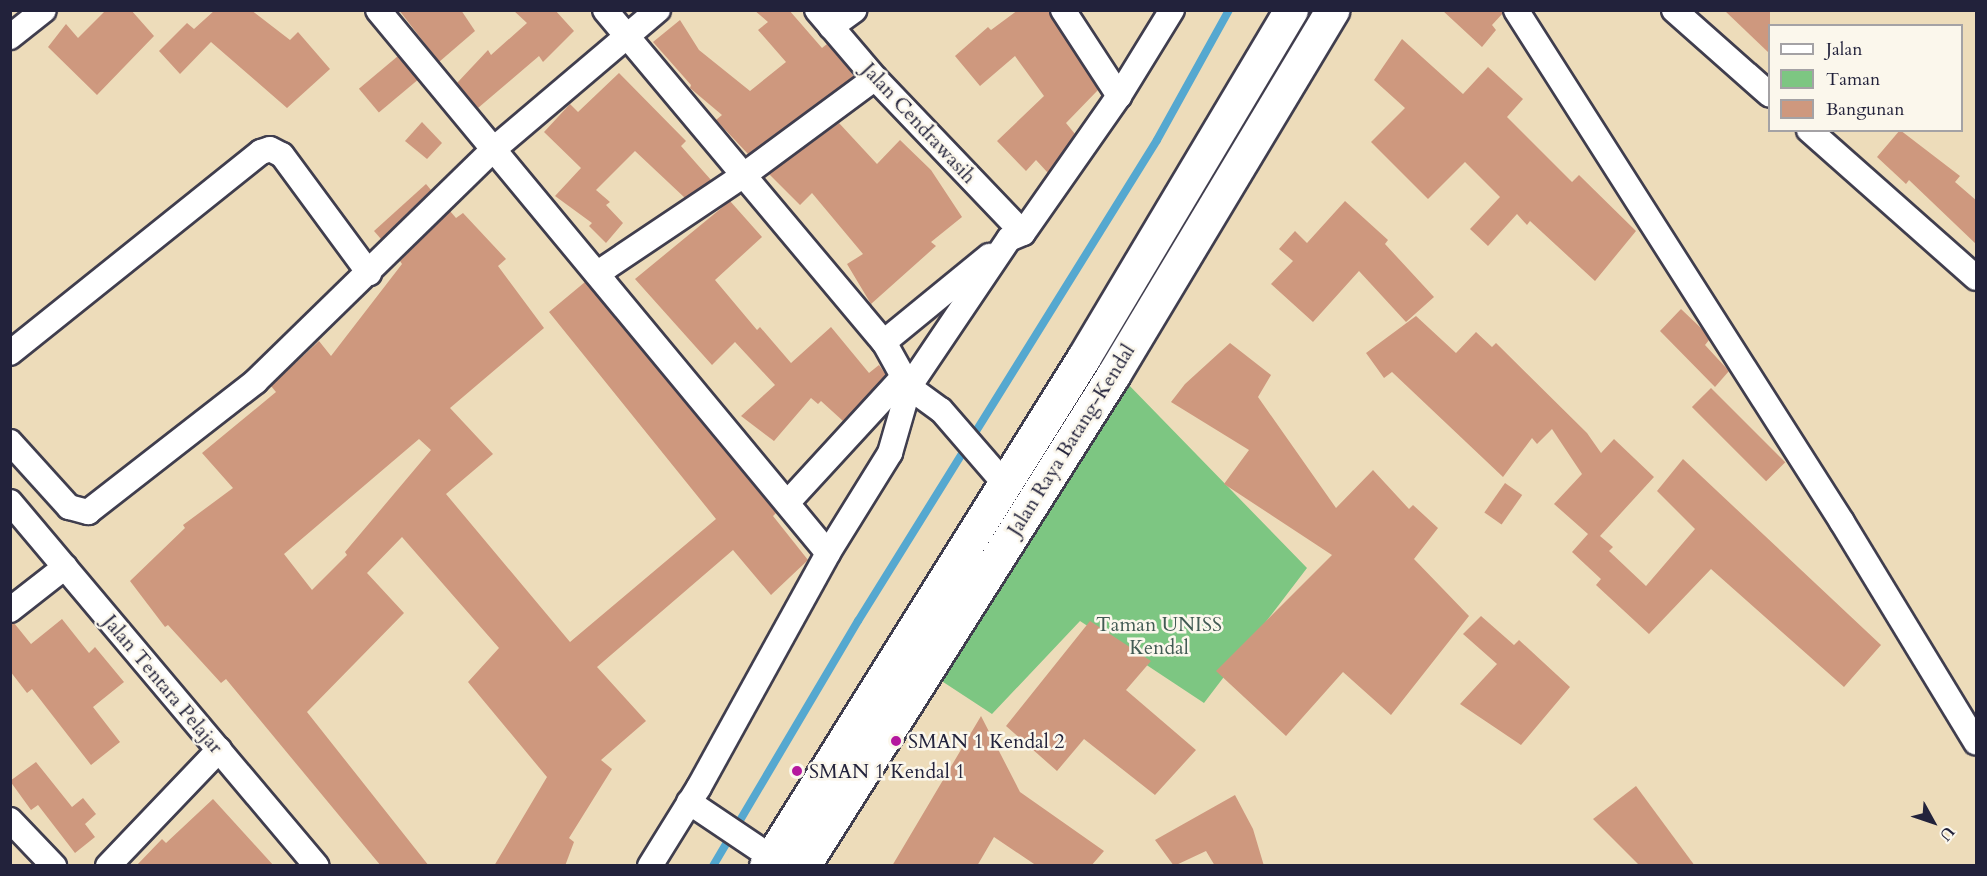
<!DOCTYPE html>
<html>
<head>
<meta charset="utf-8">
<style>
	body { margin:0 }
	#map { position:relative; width:1987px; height:876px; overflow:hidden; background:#eddcba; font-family:Cardo,serif }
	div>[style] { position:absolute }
	.green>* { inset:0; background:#7dc682 }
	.stream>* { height:8px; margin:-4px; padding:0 4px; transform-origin:4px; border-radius:4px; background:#55a8d0 }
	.building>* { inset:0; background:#ce987e; transform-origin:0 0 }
	.roads { filter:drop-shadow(2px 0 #403e4e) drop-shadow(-2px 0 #403e4e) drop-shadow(0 2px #403e4e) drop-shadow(0 -2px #403e4e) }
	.street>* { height:24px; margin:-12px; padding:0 12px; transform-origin:12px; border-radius:12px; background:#fff }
	.highway>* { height:33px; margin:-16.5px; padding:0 16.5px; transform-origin:16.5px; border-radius:16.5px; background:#fff }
	.dots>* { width:16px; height:16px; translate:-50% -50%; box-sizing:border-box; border:3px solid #fbf7ec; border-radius:50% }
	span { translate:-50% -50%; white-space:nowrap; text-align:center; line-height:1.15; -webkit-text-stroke:5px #fbf7ec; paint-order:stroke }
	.street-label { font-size:20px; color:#22223b }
	.park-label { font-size:20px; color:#425b54 }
	.poi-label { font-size:20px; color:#22223b }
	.left { translate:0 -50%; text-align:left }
	.frame { position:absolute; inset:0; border:12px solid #22223b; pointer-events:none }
	.legend { position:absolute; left:1768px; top:24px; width:195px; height:108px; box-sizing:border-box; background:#fbf7ec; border:2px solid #a4a2a5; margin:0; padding:8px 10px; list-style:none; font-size:18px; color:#22223b }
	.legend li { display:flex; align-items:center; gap:12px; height:30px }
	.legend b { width:30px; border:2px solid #a4a2a5 }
	.north { position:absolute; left:1903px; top:792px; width:60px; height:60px; -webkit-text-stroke:4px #fbf7ec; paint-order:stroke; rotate:130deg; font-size:16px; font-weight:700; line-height:24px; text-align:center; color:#22223b }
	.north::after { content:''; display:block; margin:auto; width:21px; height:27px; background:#22223b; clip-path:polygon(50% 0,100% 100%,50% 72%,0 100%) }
</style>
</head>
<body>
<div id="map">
	<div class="green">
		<i style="clip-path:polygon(1123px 379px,1307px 568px,1204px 703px,1080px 621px,992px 714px,934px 676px)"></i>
	</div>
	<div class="stream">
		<i style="left:713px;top:866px;width:285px;rotate:-59.4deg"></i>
		<i style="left:858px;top:621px;width:566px;rotate:-58.13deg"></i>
		<i style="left:1157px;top:140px;width:149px;rotate:-61deg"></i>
	</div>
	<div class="building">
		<i style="clip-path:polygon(106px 10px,131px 10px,154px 36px,97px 95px,48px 47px,66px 24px,78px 38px)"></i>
		<i style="clip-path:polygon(215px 10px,251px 10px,290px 40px,298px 32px,330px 69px,287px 108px,211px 42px,180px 74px,159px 51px,187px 23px,194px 29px)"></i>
		<i style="clip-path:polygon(399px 10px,461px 10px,475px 31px,439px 62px)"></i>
		<i style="clip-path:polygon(513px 10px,555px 10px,574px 31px,543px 62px,539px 56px,478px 108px,457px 83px,488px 50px,491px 55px,527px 23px)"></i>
		<i style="clip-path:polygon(754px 10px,789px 10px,822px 48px,827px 44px,854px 76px,748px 154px,716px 120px,722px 115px,690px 88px,691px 85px,653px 42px,680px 20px,699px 50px,750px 91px,786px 62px,758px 30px,768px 22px)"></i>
		<i style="clip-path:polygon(1018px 10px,1049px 10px,1098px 90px,1066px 123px,1075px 134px,1048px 173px,1036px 160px,1026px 171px,997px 141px,1044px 96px,1015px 56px,980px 86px,955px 56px,988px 27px,991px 30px)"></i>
		<i style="clip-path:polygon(1442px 10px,1502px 10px,1503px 13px,1492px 25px,1496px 30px,1482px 47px)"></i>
		<i style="clip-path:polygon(1724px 10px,1770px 10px,1770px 54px)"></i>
		<i style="clip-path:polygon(1402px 39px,1463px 94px,1488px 67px,1523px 99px,1507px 117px,1572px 182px,1579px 175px,1636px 231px,1595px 281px,1530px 221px,1527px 225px,1517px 214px,1488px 246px,1470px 229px,1500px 197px,1465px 162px,1428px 199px,1371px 142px,1405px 108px,1374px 80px)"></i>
		<i style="left:398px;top:56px;width:31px;height:51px;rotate:50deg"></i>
		<i style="clip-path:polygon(619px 73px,686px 141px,681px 146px,711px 180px,685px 198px,635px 151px,596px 190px,610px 202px,606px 205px,623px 223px,606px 243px,589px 226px,592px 223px,555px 196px,581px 168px,544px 132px,570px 104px,578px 112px)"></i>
		<i style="clip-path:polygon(422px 122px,442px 143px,427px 159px,405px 141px)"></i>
		<i style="clip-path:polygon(839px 123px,877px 164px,900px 140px,931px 170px,962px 217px,931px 242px,936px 246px,871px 304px,847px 264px,863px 254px,812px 193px,800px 205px,769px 174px)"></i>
		<i style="clip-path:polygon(1900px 130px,1960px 176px,1955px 182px,1977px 201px,1977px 245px,1909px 180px,1906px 184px,1877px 157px)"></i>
		<i style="clip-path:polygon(426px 184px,431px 190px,381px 239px,374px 231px)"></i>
		<i style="clip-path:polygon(730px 201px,762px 237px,715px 280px,757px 330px,760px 327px,791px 363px,831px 327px,869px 373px,879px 365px,886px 375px,843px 421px,821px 401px,818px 404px,811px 398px,774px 441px,741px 416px,775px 385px,735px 342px,712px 365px,635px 279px)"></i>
		<i style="clip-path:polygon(1345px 201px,1388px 240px,1385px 244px,1434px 297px,1406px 322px,1359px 271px,1313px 322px,1271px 284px,1293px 261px,1279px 249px,1295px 231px,1307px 243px)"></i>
		<i style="clip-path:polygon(evenodd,450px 211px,456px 218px,463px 213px,506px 259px,498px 266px,544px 328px,450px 408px,493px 454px,446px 494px,570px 642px,716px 519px,549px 312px,585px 282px,776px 513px,773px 516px,808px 560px,771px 595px,733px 550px,597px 667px,646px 721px,601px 760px,612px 769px,569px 838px,574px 842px,565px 866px,494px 866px,547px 777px,468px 682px,499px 648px,402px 537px,367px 573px,404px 613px,307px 712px,429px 866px,381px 866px,226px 679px,221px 683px,168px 625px,165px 627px,130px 581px,185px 528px,183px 525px,233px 488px,202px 453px,276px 392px,271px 386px,319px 341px,331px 356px,402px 264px,400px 261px,450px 211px,419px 439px,431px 450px,345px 552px,347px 555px,312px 590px,284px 554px,419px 439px)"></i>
		<i style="clip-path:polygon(1681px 309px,1703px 330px,1709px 340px,1705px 345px,1729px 371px,1715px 387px,1660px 331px)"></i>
		<i style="clip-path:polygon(1416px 316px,1456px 353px,1476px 332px,1492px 347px,1496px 343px,1587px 433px,1601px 453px,1614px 439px,1654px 477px,1600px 536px,1613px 547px,1609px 551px,1646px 586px,1695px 529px,1657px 491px,1683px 459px,1881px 645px,1844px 687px,1711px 569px,1649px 634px,1596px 585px,1601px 579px,1572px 552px,1588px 534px,1554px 504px,1582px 474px,1552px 429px,1537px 444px,1532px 438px,1503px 477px,1392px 372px,1384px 378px,1366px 353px)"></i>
		<i style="clip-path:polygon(1230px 343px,1271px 375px,1258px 397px,1336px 508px,1373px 470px,1409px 509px,1413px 505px,1438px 528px,1414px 559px,1469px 616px,1391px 715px,1343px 672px,1286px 736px,1216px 671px,1332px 555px,1224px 484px,1249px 450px,1171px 402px,1185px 384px)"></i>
		<i style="left:1711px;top:388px;width:105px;height:27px;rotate:45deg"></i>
		<i style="left:1505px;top:483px;width:21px;height:36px;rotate:35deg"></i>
		<i style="clip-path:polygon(1481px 616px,1514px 645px,1519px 640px,1570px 687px,1521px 745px,1460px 704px,1497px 664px,1463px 634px)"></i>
		<i style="clip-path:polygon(62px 619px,89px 653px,95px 647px,124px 682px,93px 707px,120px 742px,91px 765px,32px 689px,27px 693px,10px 671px,10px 624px,14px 623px,31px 644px)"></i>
		<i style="clip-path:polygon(1090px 621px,1151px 661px,1126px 690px,1196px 750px,1155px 795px,1084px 739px,1057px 771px,1006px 726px)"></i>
		<i style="clip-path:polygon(981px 716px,1020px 792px,1104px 851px,1091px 866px,1037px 866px,994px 837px,977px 866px,892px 866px)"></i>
		<i style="clip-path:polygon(36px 762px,72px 807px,83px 798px,96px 814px,85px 824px,95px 837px,75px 853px,38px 805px,31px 810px,10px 781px)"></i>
		<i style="clip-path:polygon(1636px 786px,1695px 866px,1640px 866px,1593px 819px)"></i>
		<i style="clip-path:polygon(1235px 795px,1253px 829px,1264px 866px,1215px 866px,1206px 851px,1174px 866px,1155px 840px)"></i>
		<i style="clip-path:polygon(213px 799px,274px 866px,136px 866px,162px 839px,166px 843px)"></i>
	</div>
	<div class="roads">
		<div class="street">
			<i style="left:378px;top:10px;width:705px;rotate:50.35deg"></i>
			<i style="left:605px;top:10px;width:434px;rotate:50deg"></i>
			<i style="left:884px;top:342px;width:51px;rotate:60.9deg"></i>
			<i style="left:909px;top:387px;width:39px;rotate:36deg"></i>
			<i style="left:941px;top:410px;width:98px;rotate:49.1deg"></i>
			<i style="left:817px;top:10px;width:89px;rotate:49.5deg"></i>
			<i style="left:875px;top:78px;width:214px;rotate:46.3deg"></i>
			<i style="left:1063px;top:10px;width:103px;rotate:56.9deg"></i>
			<i style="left:1516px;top:10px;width:607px;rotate:57.51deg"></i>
			<i style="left:1842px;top:522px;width:258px;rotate:58.7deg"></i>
			<i style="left:1674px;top:10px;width:128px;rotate:41.5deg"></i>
			<i style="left:831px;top:27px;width:29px;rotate:-36deg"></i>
			<i style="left:10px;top:37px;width:43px;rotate:-38.5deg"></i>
			<i style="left:1809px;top:130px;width:223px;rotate:41.5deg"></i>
			<i style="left:1023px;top:233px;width:167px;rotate:-55deg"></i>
			<i style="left:1119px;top:96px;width:101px;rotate:-58.4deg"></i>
			<i style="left:598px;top:273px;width:176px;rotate:-33.9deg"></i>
			<i style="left:744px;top:175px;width:163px;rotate:-36.5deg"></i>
			<i style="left:884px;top:342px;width:136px;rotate:-39.3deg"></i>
			<i style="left:10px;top:353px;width:322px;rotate:-38.7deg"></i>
			<i style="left:261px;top:152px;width:9px;rotate:-18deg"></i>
			<i style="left:270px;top:149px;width:13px;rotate:27deg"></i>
			<i style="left:282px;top:155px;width:147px;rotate:53.6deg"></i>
			<i style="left:10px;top:442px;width:88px;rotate:47.8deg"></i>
			<i style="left:69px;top:507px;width:20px;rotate:15deg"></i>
			<i style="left:88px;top:512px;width:213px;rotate:-37.9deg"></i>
			<i style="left:256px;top:381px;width:332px;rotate:-44.3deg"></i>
			<i style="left:494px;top:149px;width:215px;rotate:-40.3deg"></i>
			<i style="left:789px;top:501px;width:170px;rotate:-47.4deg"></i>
			<i style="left:10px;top:502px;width:476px;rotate:49.9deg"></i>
			<i style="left:10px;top:610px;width:70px;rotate:-38deg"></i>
			<i style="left:689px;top:802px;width:99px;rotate:33.9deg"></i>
			<i style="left:10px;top:820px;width:64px;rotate:46.3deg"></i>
			<i style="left:108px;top:866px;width:161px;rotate:-46.3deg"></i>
			<i style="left:650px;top:866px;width:93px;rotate:-58.2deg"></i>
			<i style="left:699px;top:787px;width:267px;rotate:-61.1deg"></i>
			<i style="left:828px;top:553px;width:118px;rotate:-58.2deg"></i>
			<i style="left:890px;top:453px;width:69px;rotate:-73.9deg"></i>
			<i style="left:909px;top:387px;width:179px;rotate:-56deg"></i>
			<i style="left:1009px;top:239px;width:15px;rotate:-23deg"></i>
		</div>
		<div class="highway">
			<i style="left:766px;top:866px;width:600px;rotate:-58deg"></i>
			<i style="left:1084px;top:357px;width:404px;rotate:-59.2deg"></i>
			<i style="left:803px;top:866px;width:581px;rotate:-57.73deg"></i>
			<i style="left:1113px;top:375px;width:426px;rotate:-59deg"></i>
		</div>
	</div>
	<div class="dots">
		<i style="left:896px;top:741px;background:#b5179e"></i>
		<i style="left:797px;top:771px;background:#b5179e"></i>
	</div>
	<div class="street-label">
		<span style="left:919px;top:123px;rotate:47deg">Jalan Cendrawasih</span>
		<span style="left:1071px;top:440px;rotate:-58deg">Jalan Raya Batang-Kendal</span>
		<span style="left:163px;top:684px;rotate:50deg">Jalan Tentara Pelajar</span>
	</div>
	<div class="park-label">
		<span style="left:1159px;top:636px">Taman UNISS<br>Kendal</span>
	</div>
	<div class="poi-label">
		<span class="left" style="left:908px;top:741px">SMAN 1 Kendal 2</span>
		<span class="left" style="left:809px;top:771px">SMAN 1 Kendal 1</span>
	</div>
	<div class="frame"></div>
	<ul class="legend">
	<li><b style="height:8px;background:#fff"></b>Jalan</li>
	<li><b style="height:16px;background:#7dc682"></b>Taman</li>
	<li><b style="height:16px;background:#ce987e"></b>Bangunan</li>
	</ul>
	<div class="north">U</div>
</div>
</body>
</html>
